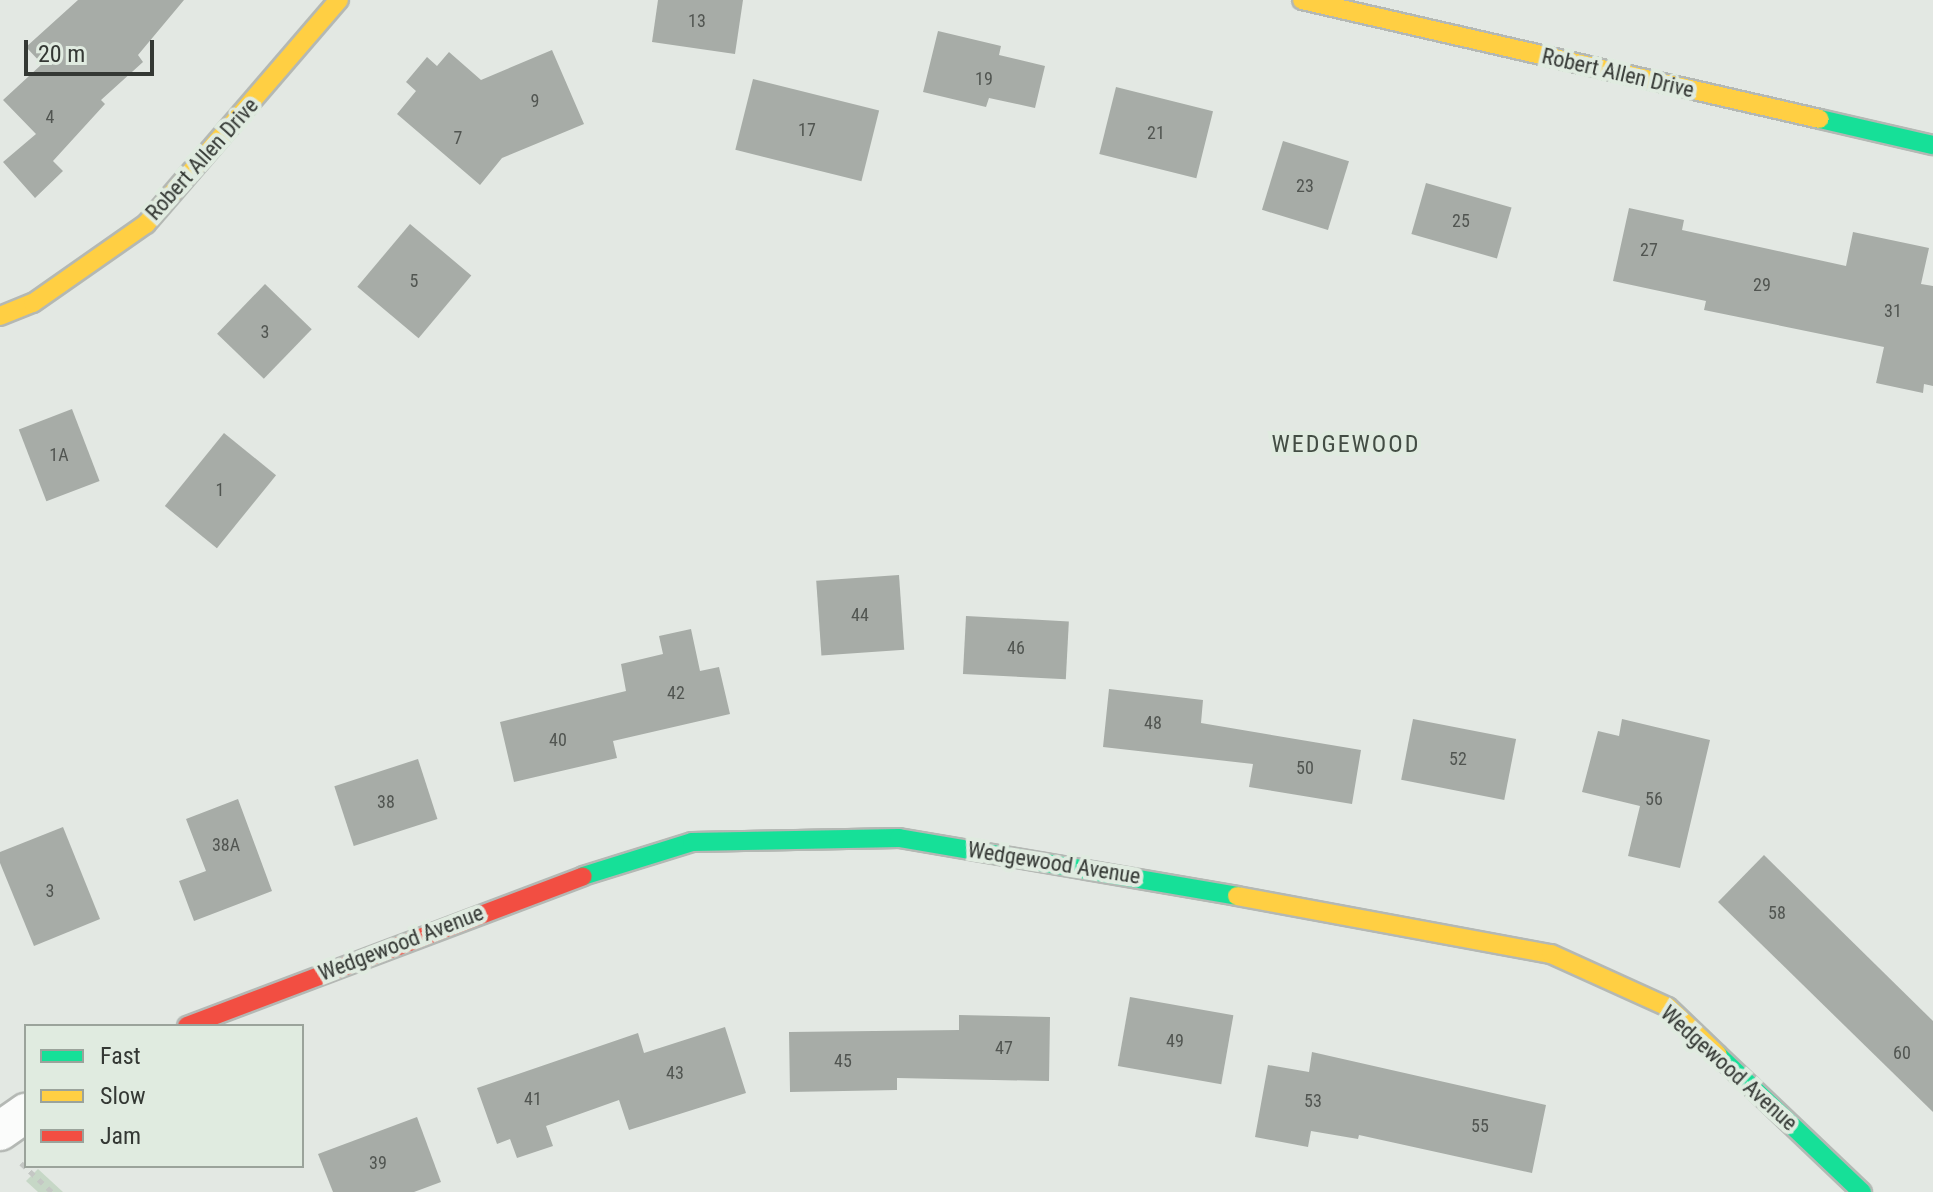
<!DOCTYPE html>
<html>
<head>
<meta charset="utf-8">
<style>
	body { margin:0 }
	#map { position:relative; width:1933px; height:1192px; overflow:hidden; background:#e3e8e3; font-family:"Roboto Condensed",sans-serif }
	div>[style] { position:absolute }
	.green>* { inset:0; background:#c6d7c6 }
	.building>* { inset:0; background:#a7aca7; transform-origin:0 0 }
	.path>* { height:5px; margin-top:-2.5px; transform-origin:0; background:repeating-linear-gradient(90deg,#c4c7c4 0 6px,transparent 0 12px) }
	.roads { filter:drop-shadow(2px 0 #b4b8b4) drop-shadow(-2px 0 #b4b8b4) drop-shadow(0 2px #b4b8b4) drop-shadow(0 -2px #b4b8b4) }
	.street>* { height:38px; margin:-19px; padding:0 19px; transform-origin:19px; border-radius:19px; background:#fbfcfb }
	.fast>* { height:18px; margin:-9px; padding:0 9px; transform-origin:9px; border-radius:9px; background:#16e098 }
	.slow>* { height:18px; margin:-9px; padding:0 9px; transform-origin:9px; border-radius:9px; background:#ffcf43 }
	.jam>* { height:18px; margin:-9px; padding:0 9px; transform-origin:9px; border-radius:9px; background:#f24e42 }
	span { translate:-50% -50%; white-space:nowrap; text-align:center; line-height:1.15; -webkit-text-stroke:8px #e0ebe0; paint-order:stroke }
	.number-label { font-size:18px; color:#515551 }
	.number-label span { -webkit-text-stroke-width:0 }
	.street-label { font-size:22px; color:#343834 }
	.neighbourhood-label { font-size:24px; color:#434d44; letter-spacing:2px }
	.legend { position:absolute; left:24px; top:1024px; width:280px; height:144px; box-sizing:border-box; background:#e0ebe0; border:2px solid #9ba39b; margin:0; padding:10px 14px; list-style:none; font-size:24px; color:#343834 }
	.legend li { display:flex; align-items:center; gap:16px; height:40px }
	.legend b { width:40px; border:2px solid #9ba39b }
	.scale { position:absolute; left:24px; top:40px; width:130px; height:36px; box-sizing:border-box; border:4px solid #343834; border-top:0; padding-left:10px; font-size:24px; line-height:28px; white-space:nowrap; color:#343834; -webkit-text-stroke:6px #e0ebe0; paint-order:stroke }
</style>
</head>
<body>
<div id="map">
	<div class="green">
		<i style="clip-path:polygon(38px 1169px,63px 1192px,38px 1192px,26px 1181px)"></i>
	</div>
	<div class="building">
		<i style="clip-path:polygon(78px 0,184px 0,138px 55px,143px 62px,101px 100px,105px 104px,53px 161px,63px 171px,35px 198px,3px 162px,36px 134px,3px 100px,42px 64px,26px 47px)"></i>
		<i style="clip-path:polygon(658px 0,743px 0,735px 54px,652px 42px)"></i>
		<i style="clip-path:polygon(938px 31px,1001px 46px,999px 55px,1045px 66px,1035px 108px,989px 98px,986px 107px,923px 92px)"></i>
		<i style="clip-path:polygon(552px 50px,584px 124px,502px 158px,480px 185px,397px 114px,416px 91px,406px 82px,427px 57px,437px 66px,449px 52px,481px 80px)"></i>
		<i style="left:753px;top:79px;width:130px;height:73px;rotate:14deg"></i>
		<i style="left:1116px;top:87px;width:100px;height:69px;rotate:14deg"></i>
		<i style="left:1283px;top:141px;width:69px;height:72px;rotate:17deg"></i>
		<i style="left:1426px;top:183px;width:89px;height:53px;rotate:16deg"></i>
		<i style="clip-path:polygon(1629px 208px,1684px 220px,1682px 230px,1846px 266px,1853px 232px,1929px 248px,1921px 284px,1933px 286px,1933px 386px,1924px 384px,1923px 393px,1876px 383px,1884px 347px,1704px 310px,1706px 301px,1613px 281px)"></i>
		<i style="left:410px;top:224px;width:80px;height:82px;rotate:40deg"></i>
		<i style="left:265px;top:284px;width:65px;height:69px;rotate:44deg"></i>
		<i style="left:72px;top:409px;width:77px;height:57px;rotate:69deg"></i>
		<i style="left:224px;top:433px;width:67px;height:94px;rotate:39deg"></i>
		<i style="left:899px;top:575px;width:75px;height:83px;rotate:86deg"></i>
		<i style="left:966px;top:616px;width:103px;height:58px;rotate:3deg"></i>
		<i style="clip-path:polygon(691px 629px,700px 671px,719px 667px,730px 714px,613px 741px,617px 758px,514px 782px,500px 722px,626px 691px,621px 664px,663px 654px,659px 636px)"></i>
		<i style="clip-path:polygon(1109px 689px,1203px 700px,1201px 723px,1361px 750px,1352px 804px,1249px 787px,1253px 764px,1103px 747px)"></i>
		<i style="left:1413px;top:719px;width:105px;height:62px;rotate:11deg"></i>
		<i style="clip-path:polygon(1622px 719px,1710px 740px,1680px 868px,1628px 856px,1640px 806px,1582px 792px,1598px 731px,1619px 736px)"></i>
		<i style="left:418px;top:759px;width:63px;height:88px;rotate:72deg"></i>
		<i style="clip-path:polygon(238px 799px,272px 891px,194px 921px,179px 881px,206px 871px,186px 819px)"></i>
		<i style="clip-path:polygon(63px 827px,100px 919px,34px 946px,0 863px,0 852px)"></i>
		<i style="clip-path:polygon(1764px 855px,1933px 1021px,1933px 1112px,1718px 902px)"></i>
		<i style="left:1130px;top:997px;width:105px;height:70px;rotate:10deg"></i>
		<i style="clip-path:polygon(959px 1015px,1050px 1017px,1049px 1081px,897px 1078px,897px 1090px,790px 1092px,789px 1032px,959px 1030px)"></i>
		<i style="clip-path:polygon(725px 1027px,746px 1093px,629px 1130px,619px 1100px,546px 1126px,553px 1146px,517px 1158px,510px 1139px,497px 1144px,477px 1088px,638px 1033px,644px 1053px)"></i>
		<i style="clip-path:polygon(1312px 1052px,1546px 1105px,1532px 1173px,1359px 1135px,1358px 1139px,1311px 1131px,1308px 1147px,1255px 1137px,1268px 1065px,1309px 1072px)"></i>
		<i style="clip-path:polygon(417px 1117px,441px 1182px,414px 1192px,333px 1192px,318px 1154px)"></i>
	</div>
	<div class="path">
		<i style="left:21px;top:1163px;width:42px;rotate:43.1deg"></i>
	</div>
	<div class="roads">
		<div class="street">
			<i style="left:0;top:1131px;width:32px;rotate:-35deg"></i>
		</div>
		<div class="fast">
			<i style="left:1820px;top:119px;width:116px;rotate:13deg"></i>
			<i style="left:583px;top:876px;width:114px;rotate:-17.3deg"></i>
			<i style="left:692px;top:842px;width:207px;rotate:-1.1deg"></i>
			<i style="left:899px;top:838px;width:343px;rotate:9.7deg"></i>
			<i style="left:1718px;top:1055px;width:199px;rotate:43.6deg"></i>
		</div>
		<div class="slow">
			<i style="left:1302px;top:0;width:531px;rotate:12.94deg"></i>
			<i style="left:0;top:316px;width:35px;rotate:-22deg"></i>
			<i style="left:33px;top:303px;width:138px;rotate:-35deg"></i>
			<i style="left:146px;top:224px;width:296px;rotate:-49.3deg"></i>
			<i style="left:1237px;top:896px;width:319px;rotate:10.5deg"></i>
			<i style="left:1551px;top:954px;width:128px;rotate:24.4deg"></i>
			<i style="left:1668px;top:1007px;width:69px;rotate:43.8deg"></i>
		</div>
		<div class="jam">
			<i style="left:187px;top:1026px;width:423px;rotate:-20.7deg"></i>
		</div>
	</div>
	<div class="number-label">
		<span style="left:697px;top:21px">13</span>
		<span style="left:984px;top:79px">19</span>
		<span style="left:535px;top:101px">9</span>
		<span style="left:50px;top:117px">4</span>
		<span style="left:807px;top:130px">17</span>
		<span style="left:1156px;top:133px">21</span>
		<span style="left:458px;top:138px">7</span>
		<span style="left:1305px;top:186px">23</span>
		<span style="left:1461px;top:221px">25</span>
		<span style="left:1649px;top:250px">27</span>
		<span style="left:414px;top:281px">5</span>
		<span style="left:1762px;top:285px">29</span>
		<span style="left:1893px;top:311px">31</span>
		<span style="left:265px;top:332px">3</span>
		<span style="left:59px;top:455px">1A</span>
		<span style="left:220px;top:490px">1</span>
		<span style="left:860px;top:615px">44</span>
		<span style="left:1016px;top:648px">46</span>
		<span style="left:676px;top:693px">42</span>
		<span style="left:1153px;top:723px">48</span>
		<span style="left:558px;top:740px">40</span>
		<span style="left:1458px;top:759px">52</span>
		<span style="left:1305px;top:768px">50</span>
		<span style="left:1654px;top:799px">56</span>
		<span style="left:386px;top:802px">38</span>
		<span style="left:226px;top:845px">38A</span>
		<span style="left:50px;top:891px">3</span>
		<span style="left:1777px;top:913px">58</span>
		<span style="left:1175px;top:1041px">49</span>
		<span style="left:1004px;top:1048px">47</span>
		<span style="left:1902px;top:1053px">60</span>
		<span style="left:843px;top:1061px">45</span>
		<span style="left:675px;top:1073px">43</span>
		<span style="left:533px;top:1099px">41</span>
		<span style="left:1313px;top:1101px">53</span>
		<span style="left:1480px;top:1126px">55</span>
		<span style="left:378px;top:1163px">39</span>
	</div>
	<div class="street-label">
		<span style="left:1618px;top:73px;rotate:13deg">Robert Allen Drive</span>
		<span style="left:202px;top:159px;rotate:-48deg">Robert Allen Drive</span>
		<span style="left:1054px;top:863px;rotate:9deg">Wedgewood Avenue</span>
		<span style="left:401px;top:943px;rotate:-21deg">Wedgewood Avenue</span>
		<span style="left:1729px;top:1068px;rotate:42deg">Wedgewood Avenue</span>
	</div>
	<div class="neighbourhood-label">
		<span style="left:1346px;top:445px">WEDGEWOOD</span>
	</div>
	<ul class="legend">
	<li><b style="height:10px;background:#16e098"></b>Fast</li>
	<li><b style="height:10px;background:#ffcf43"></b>Slow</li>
	<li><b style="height:10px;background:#f24e42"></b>Jam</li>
	</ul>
	<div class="scale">20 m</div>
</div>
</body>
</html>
